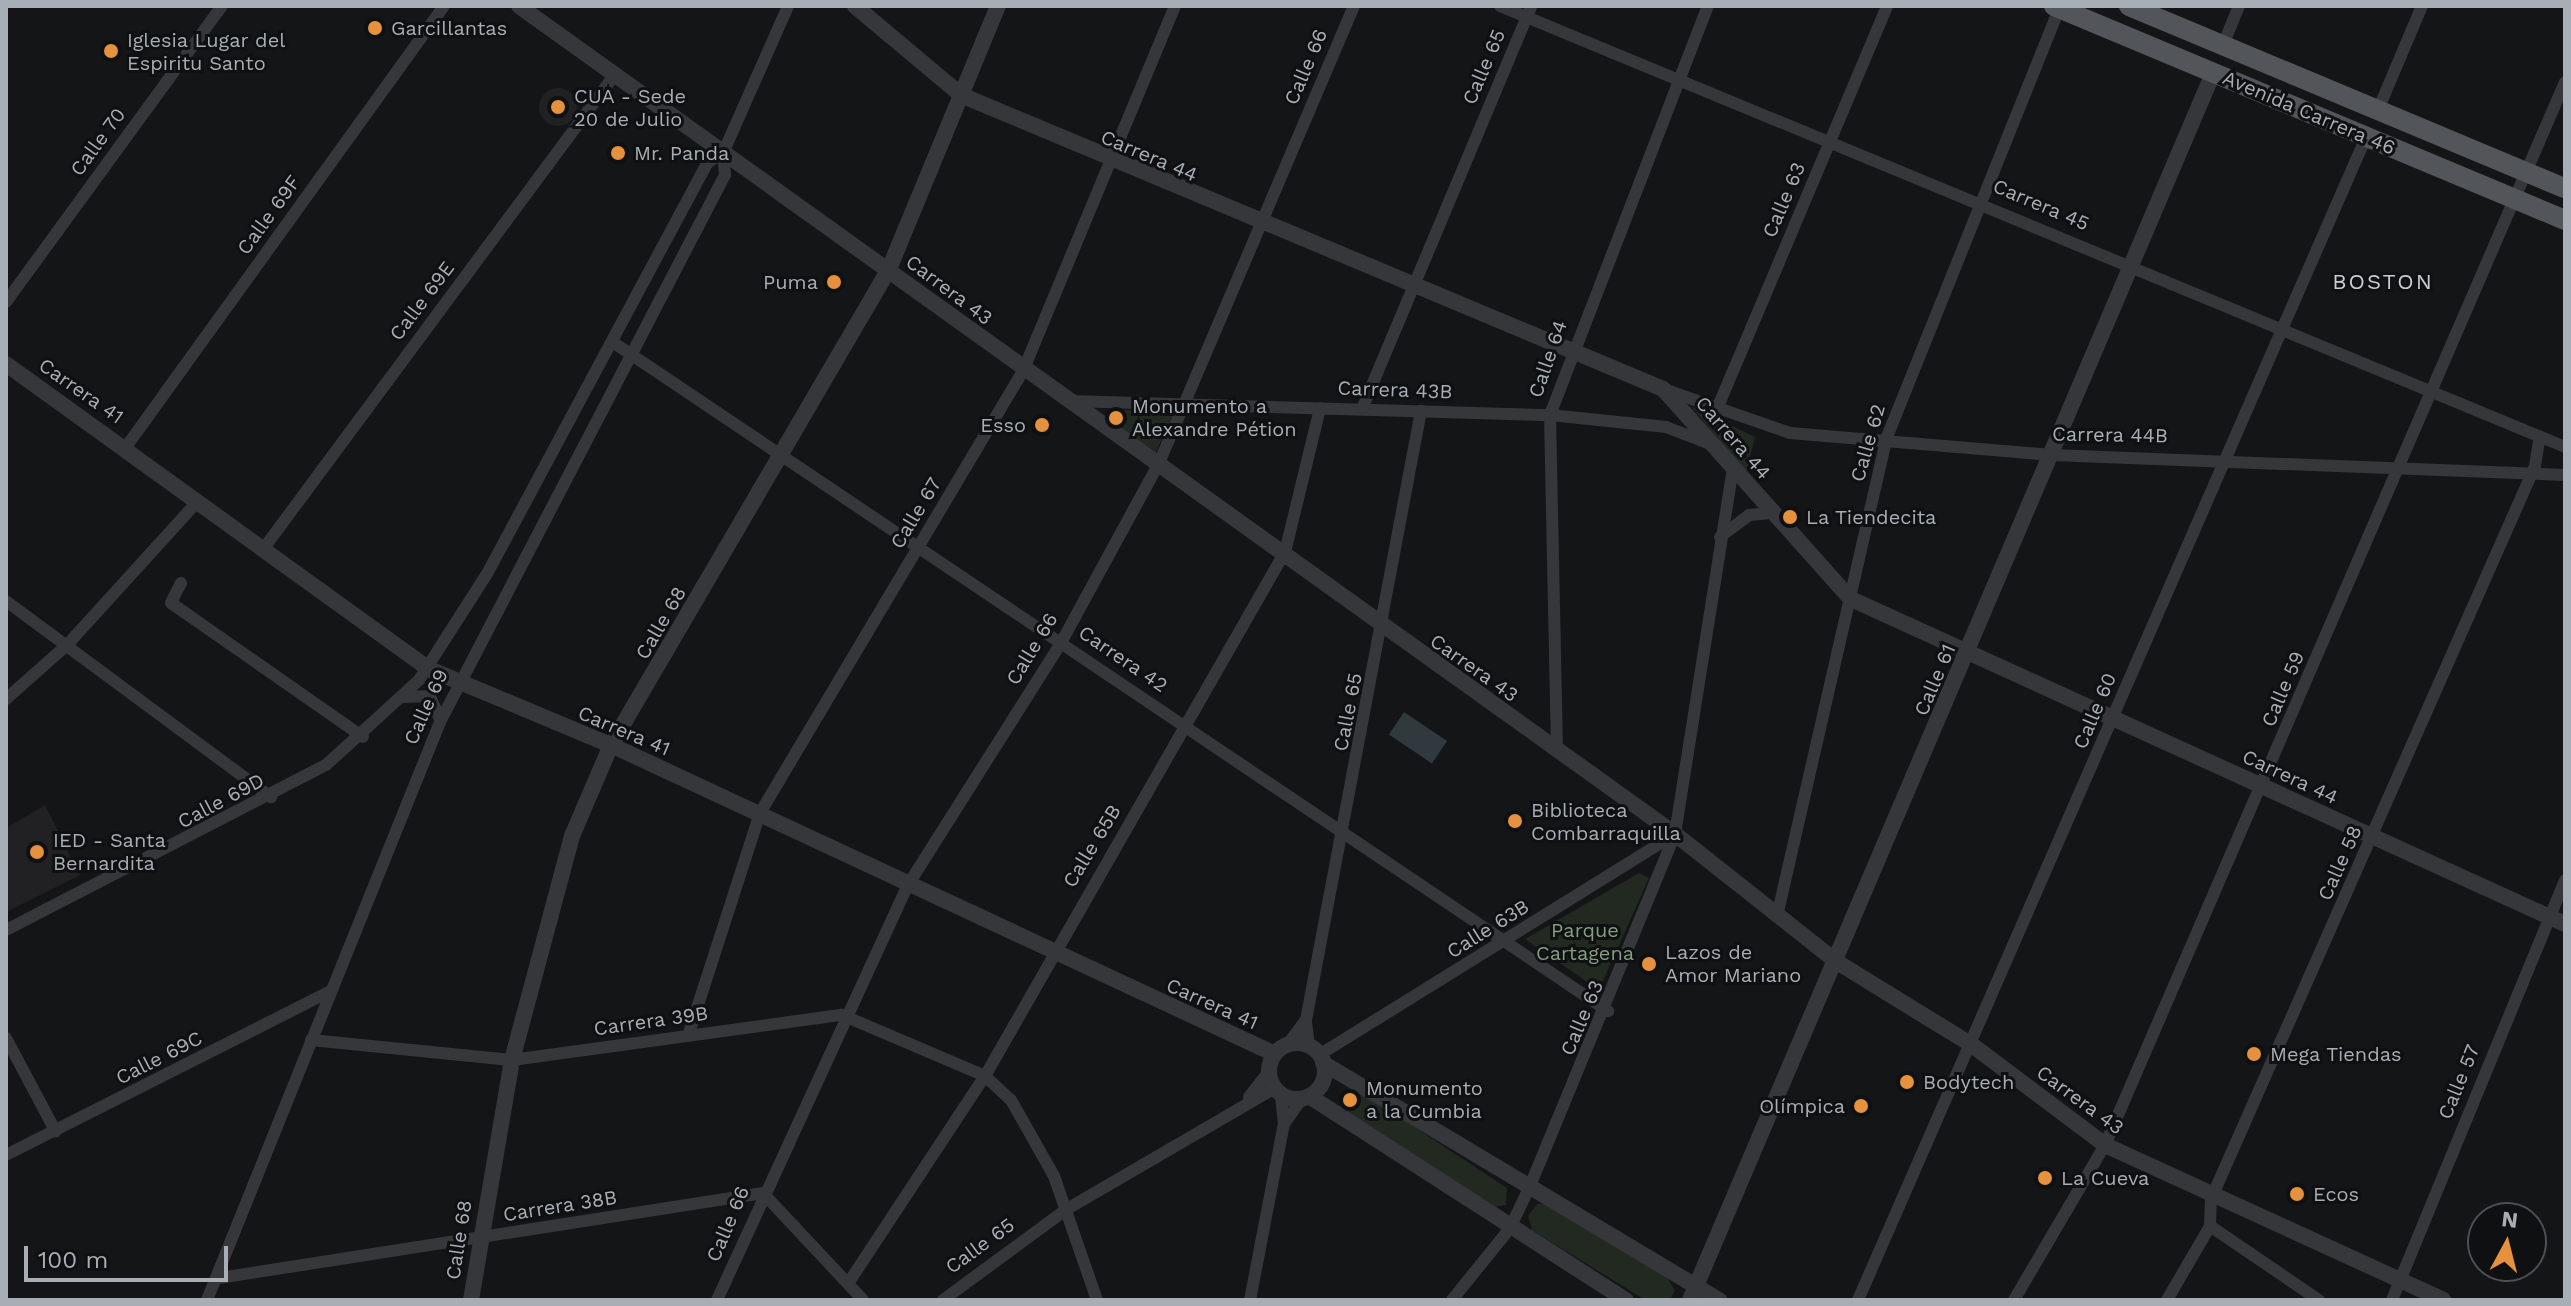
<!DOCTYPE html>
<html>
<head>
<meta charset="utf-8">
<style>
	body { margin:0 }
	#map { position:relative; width:2571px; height:1306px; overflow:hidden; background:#141516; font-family:"Work Sans",sans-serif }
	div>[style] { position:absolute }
	.built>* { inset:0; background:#212123 }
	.round { border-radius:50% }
	.green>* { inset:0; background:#212921 }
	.water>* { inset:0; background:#2f393e; transform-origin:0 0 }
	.minor>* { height:12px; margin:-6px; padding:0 6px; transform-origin:6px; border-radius:6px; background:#36373b }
	.tertiary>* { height:16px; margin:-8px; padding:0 8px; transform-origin:8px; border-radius:8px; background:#36373b }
	.tertiary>.ring { margin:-8px; padding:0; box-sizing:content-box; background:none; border:16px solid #36373b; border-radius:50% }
	.primary>* { height:20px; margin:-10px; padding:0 10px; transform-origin:10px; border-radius:10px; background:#52555a }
	.dots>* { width:22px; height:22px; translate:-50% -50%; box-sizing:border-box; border:4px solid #0f1011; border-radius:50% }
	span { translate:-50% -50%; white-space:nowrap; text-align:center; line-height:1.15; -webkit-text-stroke:6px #0f1011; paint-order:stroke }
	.poi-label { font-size:20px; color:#a7aeb5 }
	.left { translate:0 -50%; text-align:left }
	.right { translate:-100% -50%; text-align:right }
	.street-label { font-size:20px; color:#a7aeb5 }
	.park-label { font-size:20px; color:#839f7f }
	.neighbourhood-label { font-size:22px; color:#c8ccd2; letter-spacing:2px }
	.frame { position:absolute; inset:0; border:8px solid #a7aeb5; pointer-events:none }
	.north { position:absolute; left:2467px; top:1202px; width:80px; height:80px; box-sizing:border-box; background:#0f1011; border:2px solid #4c4f53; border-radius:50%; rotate:7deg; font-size:22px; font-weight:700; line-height:32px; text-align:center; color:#a7aeb5 }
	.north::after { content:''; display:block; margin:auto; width:28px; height:36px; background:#e5913d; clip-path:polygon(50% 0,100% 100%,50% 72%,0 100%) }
	.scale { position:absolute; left:24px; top:1246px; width:204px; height:36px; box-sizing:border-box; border:4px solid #a7aeb5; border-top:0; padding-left:10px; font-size:24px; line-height:28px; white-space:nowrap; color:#a7aeb5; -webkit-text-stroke:6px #0f1011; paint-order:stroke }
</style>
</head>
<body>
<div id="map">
	<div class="built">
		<i class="round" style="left:539px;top:88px;width:38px;height:38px"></i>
		<i style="clip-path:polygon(45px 805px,80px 875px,6px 912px,6px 828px)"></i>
	</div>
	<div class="green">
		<i style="clip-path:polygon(1691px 406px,1755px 437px,1746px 473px)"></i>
		<i style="clip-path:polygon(1109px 409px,1174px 413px,1156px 452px,1105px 417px)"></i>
		<i style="clip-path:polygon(1639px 873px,1649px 878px,1599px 990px,1525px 939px)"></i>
		<i style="clip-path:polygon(1345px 1090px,1363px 1093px,1507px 1188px,1506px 1205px,1494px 1207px,1340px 1108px)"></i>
		<i style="clip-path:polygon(1548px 1203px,1667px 1277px,1675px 1291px,1670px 1300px,1645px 1300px,1532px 1230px,1528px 1216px,1537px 1204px)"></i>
	</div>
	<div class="water">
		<i style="left:1404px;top:712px;width:52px;height:27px;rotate:34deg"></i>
	</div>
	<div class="minor">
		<i style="left:1500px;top:6px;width:1153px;rotate:22.49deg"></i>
		<i style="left:2223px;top:45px;width:42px;rotate:-67.7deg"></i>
		<i style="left:2378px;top:110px;width:113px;rotate:-67.1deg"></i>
		<i style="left:6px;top:302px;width:366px;rotate:-53.9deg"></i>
		<i style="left:614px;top:343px;width:1198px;rotate:33.9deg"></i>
		<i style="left:1666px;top:390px;width:131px;rotate:19.1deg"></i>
		<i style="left:1790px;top:433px;width:263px;rotate:4.8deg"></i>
		<i style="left:2052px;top:455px;width:513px;rotate:2.23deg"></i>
		<i style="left:1070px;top:401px;width:480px;rotate:1.7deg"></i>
		<i style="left:1550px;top:415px;width:117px;rotate:5.9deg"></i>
		<i style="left:1666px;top:427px;width:45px;rotate:20.9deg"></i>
		<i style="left:1362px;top:409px;width:437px;rotate:-67.2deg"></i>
		<i style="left:1717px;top:409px;width:437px;rotate:-67.1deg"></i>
		<i style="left:126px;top:447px;width:544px;rotate:-54.21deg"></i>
		<i style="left:1720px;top:537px;width:36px;rotate:-37deg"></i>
		<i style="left:1749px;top:515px;width:22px;rotate:-5deg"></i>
		<i style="left:264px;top:548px;width:586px;rotate:-53.46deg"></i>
		<i style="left:181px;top:583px;width:22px;rotate:117deg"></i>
		<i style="left:171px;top:603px;width:234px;rotate:34.9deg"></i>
		<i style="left:6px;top:601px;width:330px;rotate:36.5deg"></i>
		<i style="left:404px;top:697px;width:26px;rotate:-2deg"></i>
		<i style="left:430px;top:696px;width:25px;rotate:67deg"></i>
		<i style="left:6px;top:699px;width:81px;rotate:-41.5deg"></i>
		<i style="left:67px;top:645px;width:195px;rotate:-47.7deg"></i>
		<i style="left:1557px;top:750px;width:335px;rotate:-91.2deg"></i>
		<i style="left:1550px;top:415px;width:438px;rotate:-68.9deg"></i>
		<i style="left:1778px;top:912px;width:487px;rotate:-77.1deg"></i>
		<i style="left:1887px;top:437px;width:464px;rotate:-68.1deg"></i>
		<i style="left:6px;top:930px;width:360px;rotate:-27.3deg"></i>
		<i style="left:326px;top:765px;width:126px;rotate:-42.4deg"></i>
		<i style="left:419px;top:680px;width:128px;rotate:-57.4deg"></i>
		<i style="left:488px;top:572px;width:464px;rotate:-61.8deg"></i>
		<i style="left:707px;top:163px;width:19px;rotate:-32deg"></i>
		<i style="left:688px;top:1036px;width:234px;rotate:-72.1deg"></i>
		<i style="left:760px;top:813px;width:514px;rotate:-59.25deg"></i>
		<i style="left:1023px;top:371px;width:395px;rotate:-67.4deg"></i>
		<i style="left:6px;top:1038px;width:106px;rotate:62deg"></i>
		<i style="left:311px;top:1040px;width:202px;rotate:5.7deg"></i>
		<i style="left:512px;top:1060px;width:333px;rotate:-7.8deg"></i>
		<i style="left:842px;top:1015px;width:155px;rotate:23.1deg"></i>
		<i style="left:985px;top:1076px;width:35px;rotate:43deg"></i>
		<i style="left:1011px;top:1100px;width:87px;rotate:60.5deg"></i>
		<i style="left:1054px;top:1176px;width:131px;rotate:70.9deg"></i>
		<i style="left:1287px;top:1045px;width:31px;rotate:-53deg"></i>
		<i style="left:1309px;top:1046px;width:26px;rotate:-97deg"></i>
		<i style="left:1306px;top:1020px;width:620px;rotate:-79.31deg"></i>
		<i style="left:1319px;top:1055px;width:419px;rotate:-31.8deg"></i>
		<i style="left:1249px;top:1097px;width:33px;rotate:-52deg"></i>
		<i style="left:1284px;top:1124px;width:32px;rotate:-55deg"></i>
		<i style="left:6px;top:1155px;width:361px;rotate:-26.8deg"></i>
		<i style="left:2210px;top:1226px;width:132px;rotate:34.2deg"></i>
		<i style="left:219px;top:1278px;width:551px;rotate:-8.88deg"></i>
		<i style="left:763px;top:1193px;width:146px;rotate:46.9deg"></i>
		<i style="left:849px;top:1282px;width:247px;rotate:-56.6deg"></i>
		<i style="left:985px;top:1076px;width:604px;rotate:-60.21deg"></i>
		<i style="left:1285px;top:552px;width:148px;rotate:-76.3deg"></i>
		<i style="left:207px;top:1300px;width:623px;rotate:-68.04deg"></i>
		<i style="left:440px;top:722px;width:617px;rotate:-62.48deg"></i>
		<i style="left:725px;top:175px;width:22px;rotate:-95deg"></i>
		<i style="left:723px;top:153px;width:161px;rotate:-66.1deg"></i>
		<i style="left:717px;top:1300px;width:457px;rotate:-65.3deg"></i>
		<i style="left:908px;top:885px;width:289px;rotate:-57.7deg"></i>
		<i style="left:1062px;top:641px;width:203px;rotate:-61.4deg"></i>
		<i style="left:1159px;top:463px;width:497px;rotate:-66.9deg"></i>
		<i style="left:943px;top:1300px;width:154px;rotate:-36.3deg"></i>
		<i style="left:1067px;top:1209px;width:241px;rotate:-30.2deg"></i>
		<i style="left:1250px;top:1300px;width:179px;rotate:-79.1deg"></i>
		<i style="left:1284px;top:1124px;width:30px;rotate:-96deg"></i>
		<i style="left:1452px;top:1300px;width:92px;rotate:-51.1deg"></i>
		<i style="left:1510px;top:1228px;width:47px;rotate:-64.5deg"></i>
		<i style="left:1530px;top:1186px;width:381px;rotate:-67.6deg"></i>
		<i style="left:1675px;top:834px;width:372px;rotate:-81deg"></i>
		<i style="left:1858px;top:1300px;width:1269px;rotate:-66.4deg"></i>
		<i style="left:2014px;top:1300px;width:180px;rotate:-59.6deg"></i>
		<i style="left:2105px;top:1145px;width:1158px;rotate:-66.6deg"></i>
		<i style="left:2167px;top:1300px;width:86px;rotate:-59.8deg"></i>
		<i style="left:2210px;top:1226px;width:27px;rotate:-88deg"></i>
		<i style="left:2211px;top:1199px;width:801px;rotate:-66.15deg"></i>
		<i style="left:2535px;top:466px;width:30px;rotate:-81deg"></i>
		<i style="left:2392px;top:1300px;width:454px;rotate:-67.6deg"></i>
	</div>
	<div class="tertiary">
		<i style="left:519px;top:6px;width:1422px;rotate:35.61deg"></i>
		<i style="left:1675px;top:834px;width:206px;rotate:38.3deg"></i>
		<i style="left:1837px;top:962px;width:158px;rotate:31.6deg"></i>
		<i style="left:1972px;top:1045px;width:166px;rotate:36.9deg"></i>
		<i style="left:2105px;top:1145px;width:372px;rotate:24.6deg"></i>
		<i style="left:855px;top:6px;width:138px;rotate:40deg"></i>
		<i style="left:961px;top:95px;width:761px;rotate:22.72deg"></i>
		<i style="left:1663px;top:389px;width:282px;rotate:48.2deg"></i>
		<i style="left:1851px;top:599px;width:784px;rotate:24.47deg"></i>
		<i style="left:6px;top:364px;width:521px;rotate:35.79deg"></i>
		<i style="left:429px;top:669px;width:197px;rotate:22.7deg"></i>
		<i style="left:611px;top:745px;width:732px;rotate:24.96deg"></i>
		<i class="ring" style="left:1269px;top:1043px;width:40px;height:40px"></i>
		<i style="left:1323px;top:1063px;width:462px;rotate:30.9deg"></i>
		<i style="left:1309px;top:1096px;width:377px;rotate:32.8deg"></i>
		<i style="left:471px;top:1300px;width:243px;rotate:-80.3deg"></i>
		<i style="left:512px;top:1060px;width:232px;rotate:-75deg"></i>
		<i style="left:572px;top:836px;width:99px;rotate:-66.8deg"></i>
		<i style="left:611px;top:745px;width:551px;rotate:-59.71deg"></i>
		<i style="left:889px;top:269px;width:285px;rotate:-67.5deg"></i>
		<i style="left:1690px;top:1300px;width:1334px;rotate:-66.91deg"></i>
	</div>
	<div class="primary">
		<i style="left:2054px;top:6px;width:554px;rotate:22.72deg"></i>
		<i style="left:2129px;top:6px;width:472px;rotate:22.7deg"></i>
	</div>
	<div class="dots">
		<i style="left:375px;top:28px;background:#e5913d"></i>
		<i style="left:111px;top:51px;background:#e5913d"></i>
		<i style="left:558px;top:107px;background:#e5913d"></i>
		<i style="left:618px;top:153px;background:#e5913d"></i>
		<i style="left:834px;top:282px;background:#e5913d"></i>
		<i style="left:1116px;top:418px;background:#e5913d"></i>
		<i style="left:1042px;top:425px;background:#e5913d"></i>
		<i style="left:1790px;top:517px;background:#e5913d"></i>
		<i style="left:1515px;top:821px;background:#e5913d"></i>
		<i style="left:37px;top:852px;background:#e5913d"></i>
		<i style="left:1649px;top:964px;background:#e5913d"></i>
		<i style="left:2254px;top:1054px;background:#e5913d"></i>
		<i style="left:1907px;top:1082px;background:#e5913d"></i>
		<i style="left:1350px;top:1100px;background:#e5913d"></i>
		<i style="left:1861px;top:1106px;background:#e5913d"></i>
		<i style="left:2045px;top:1178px;background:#e5913d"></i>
		<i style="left:2297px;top:1194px;background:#e5913d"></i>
	</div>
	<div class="poi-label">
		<span class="left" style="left:391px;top:28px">Garcillantas</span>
		<span class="left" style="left:127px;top:52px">Iglesia Lugar del<br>Espiritu Santo</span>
		<span class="left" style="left:574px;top:108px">CUA - Sede<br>20 de Julio</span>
		<span class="left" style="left:634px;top:153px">Mr. Panda</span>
		<span class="right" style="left:818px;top:282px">Puma</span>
		<span class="left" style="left:1132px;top:418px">Monumento a<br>Alexandre Pétion</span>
		<span class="right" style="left:1026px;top:425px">Esso</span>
		<span class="left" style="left:1806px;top:517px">La Tiendecita</span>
		<span class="left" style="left:1531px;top:822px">Biblioteca<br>Combarraquilla</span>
		<span class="left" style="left:53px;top:852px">IED - Santa<br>Bernardita</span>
		<span class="left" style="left:1665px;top:964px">Lazos de<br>Amor Mariano</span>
		<span class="left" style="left:2270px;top:1054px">Mega Tiendas</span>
		<span class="left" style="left:1923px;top:1082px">Bodytech</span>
		<span class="left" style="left:1366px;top:1100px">Monumento<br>a la Cumbia</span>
		<span class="right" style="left:1845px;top:1106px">Olímpica</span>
		<span class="left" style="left:2061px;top:1178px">La Cueva</span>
		<span class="left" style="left:2313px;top:1194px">Ecos</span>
	</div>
	<div class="street-label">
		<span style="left:1306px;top:67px;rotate:-67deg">Calle 66</span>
		<span style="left:1484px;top:67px;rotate:-67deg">Calle 65</span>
		<span style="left:2309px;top:113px;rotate:23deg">Avenida Carrera 46</span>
		<span style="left:98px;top:142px;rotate:-54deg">Calle 70</span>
		<span style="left:1149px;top:156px;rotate:23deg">Carrera 44</span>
		<span style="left:1784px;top:200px;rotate:-67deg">Calle 63</span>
		<span style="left:2041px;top:205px;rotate:23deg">Carrera 45</span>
		<span style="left:269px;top:215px;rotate:-54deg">Calle 69F</span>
		<span style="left:949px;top:290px;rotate:37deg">Carrera 43</span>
		<span style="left:422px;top:301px;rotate:-53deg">Calle 69E</span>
		<span style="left:1548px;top:359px;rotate:-71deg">Calle 64</span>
		<span style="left:1395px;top:390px;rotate:2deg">Carrera 43B</span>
		<span style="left:81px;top:391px;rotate:35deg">Carrera 41</span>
		<span style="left:2110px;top:435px;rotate:1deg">Carrera 44B</span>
		<span style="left:1733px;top:438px;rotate:49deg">Carrera 44</span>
		<span style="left:1868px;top:443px;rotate:-74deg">Calle 62</span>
		<span style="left:916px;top:513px;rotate:-59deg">Calle 67</span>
		<span style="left:661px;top:623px;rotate:-60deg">Calle 68</span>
		<span style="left:1032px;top:649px;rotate:-59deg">Calle 66</span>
		<span style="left:1123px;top:659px;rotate:34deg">Carrera 42</span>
		<span style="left:1474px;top:668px;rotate:35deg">Carrera 43</span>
		<span style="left:1935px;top:680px;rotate:-67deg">Calle 61</span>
		<span style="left:2283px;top:689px;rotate:-67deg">Calle 59</span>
		<span style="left:426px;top:707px;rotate:-66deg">Calle 69</span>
		<span style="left:2095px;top:711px;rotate:-67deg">Calle 60</span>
		<span style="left:1348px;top:712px;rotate:-79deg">Calle 65</span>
		<span style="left:624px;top:731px;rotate:23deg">Carrera 41</span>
		<span style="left:2290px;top:777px;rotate:25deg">Carrera 44</span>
		<span style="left:221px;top:801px;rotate:-28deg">Calle 69D</span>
		<span style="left:1092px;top:846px;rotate:-59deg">Calle 65B</span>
		<span style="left:2340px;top:863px;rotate:-66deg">Calle 58</span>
		<span style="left:1488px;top:929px;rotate:-32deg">Calle 63B</span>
		<span style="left:1212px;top:1004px;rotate:24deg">Carrera 41</span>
		<span style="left:1582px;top:1018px;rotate:-67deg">Calle 63</span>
		<span style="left:651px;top:1021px;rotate:-8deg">Carrera 39B</span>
		<span style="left:159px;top:1058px;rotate:-27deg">Calle 69C</span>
		<span style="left:2459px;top:1082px;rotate:-68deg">Calle 57</span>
		<span style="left:2080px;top:1100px;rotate:36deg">Carrera 43</span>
		<span style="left:560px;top:1206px;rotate:-9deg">Carrera 38B</span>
		<span style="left:728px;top:1224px;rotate:-67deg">Calle 66</span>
		<span style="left:459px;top:1240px;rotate:-81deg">Calle 68</span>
		<span style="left:980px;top:1246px;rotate:-36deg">Calle 65</span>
	</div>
	<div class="park-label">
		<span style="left:1585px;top:942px">Parque<br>Cartagena</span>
	</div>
	<div class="neighbourhood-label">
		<span style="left:2383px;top:282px">BOSTON</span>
	</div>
	<div class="frame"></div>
	<div class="north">N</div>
	<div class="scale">100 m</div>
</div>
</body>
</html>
